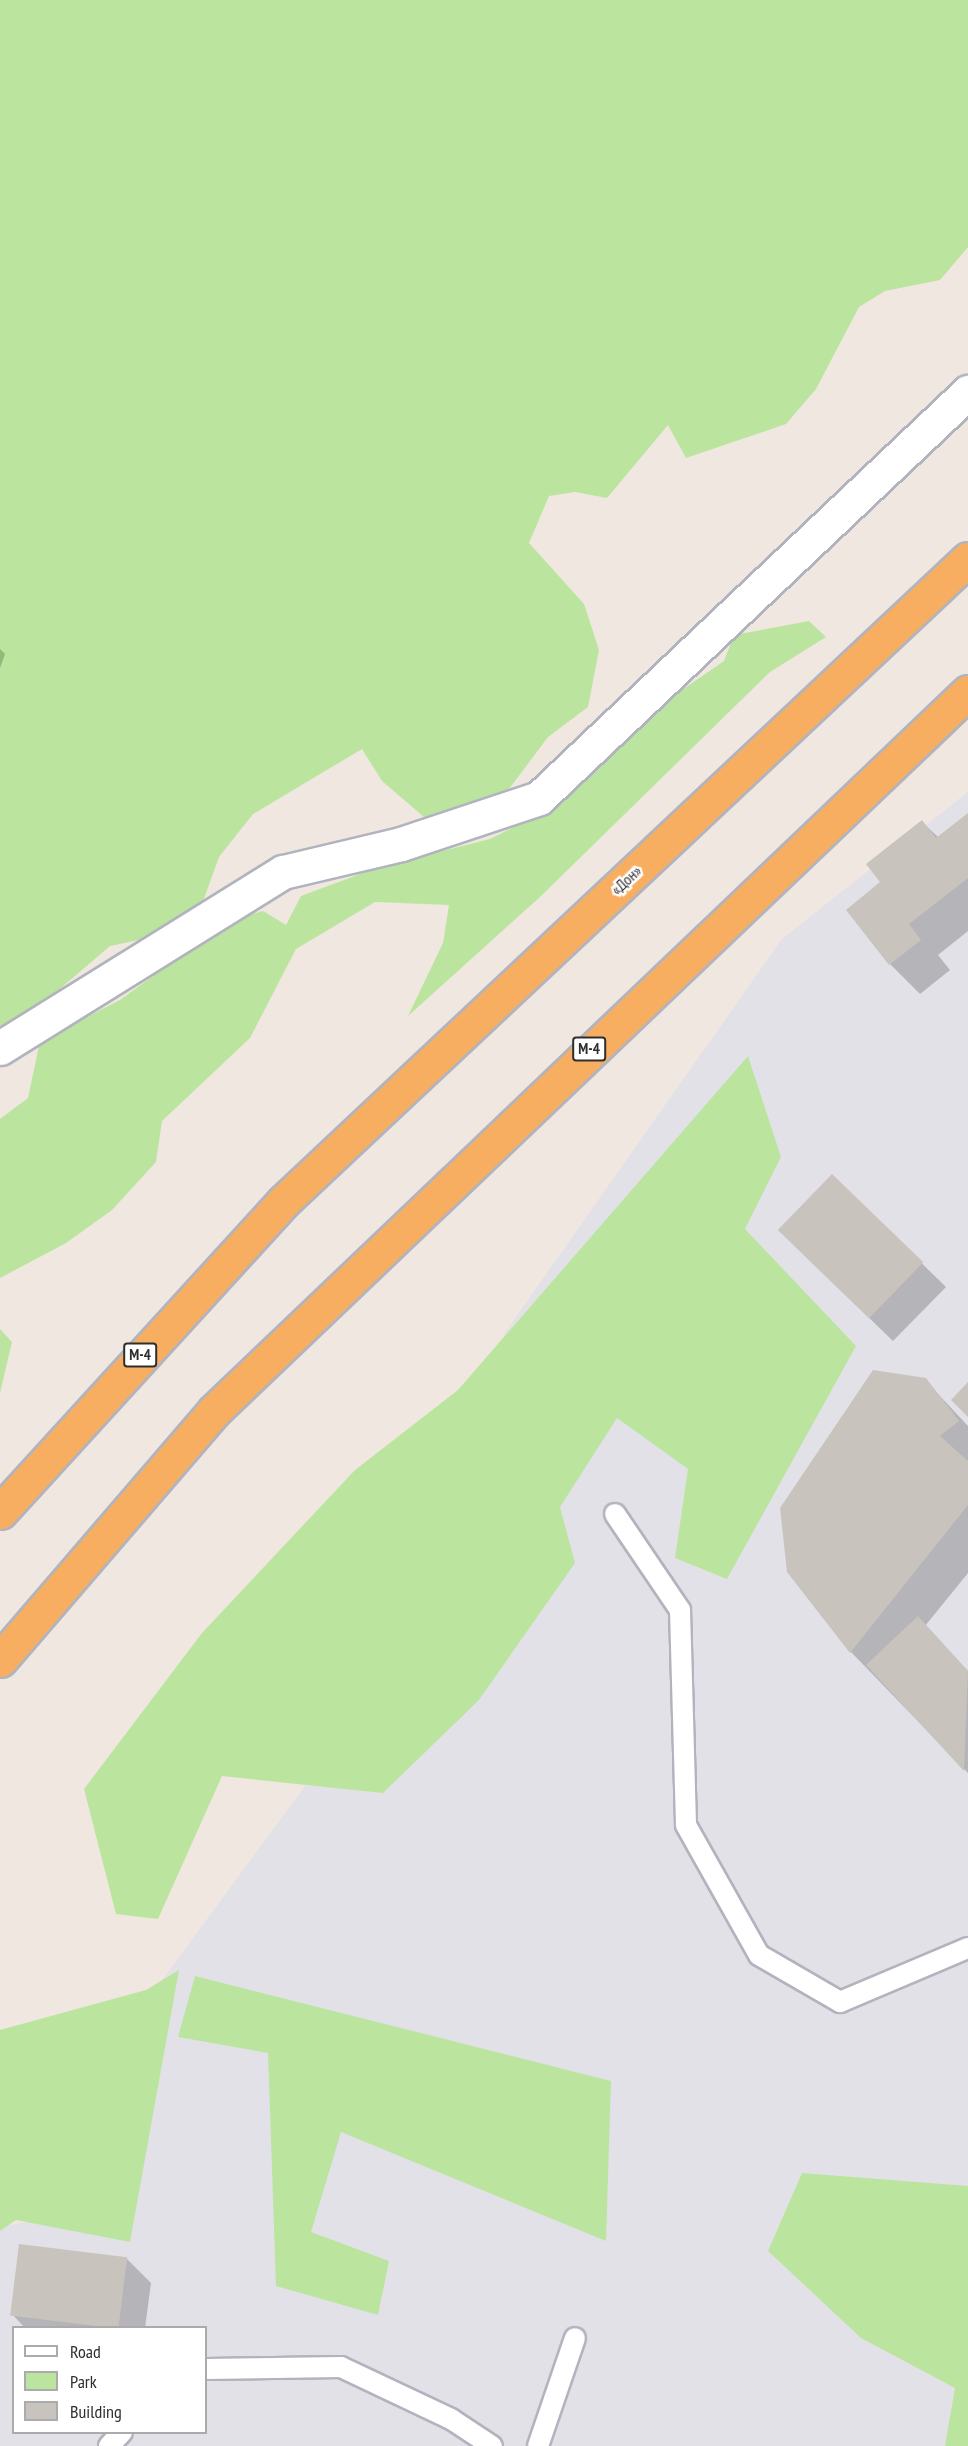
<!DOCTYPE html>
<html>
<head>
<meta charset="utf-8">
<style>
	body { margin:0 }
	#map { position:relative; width:968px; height:2446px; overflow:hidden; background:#efe7e0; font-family:"PT Sans Narrow",sans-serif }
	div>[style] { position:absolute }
	.industrial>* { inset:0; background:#e2e1e8 }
	.green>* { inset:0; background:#bbe59e }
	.shadow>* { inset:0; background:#0003 }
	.building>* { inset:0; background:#c8c3bc; transform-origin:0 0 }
	.roads { filter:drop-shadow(2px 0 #b1b4be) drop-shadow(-2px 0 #b1b4be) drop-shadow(0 2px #b1b4be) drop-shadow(0 -2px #b1b4be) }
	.service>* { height:20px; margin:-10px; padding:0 10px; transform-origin:10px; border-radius:10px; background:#fff }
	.minor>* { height:33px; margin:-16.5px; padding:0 16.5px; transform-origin:16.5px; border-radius:16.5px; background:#fff }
	.trunk>* { height:33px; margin:-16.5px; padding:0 16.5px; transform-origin:16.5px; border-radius:16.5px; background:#f8ae60 }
	span { translate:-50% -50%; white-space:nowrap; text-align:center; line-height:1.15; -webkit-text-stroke:5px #fff; paint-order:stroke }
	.shield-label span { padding:2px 4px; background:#fff; border:2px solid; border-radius:4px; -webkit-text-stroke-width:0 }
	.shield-label { font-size:15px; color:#2e2e2e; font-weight:700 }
	.street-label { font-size:16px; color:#2e2e2e }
	.legend { position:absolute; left:12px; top:2326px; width:195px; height:108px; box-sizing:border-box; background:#fff; border:2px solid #ababab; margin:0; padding:8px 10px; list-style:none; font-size:18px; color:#2e2e2e }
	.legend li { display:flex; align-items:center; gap:12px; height:30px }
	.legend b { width:30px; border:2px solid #ababab }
</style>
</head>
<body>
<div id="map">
	<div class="industrial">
		<i style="clip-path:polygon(evenodd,968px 792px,968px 2446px,0 2446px,0 2227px,85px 2211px,127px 2028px,533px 1476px,504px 1334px,782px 939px,968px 792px,14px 2328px,206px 2328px,206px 2432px,14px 2432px,14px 2328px)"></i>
	</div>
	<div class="green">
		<i style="clip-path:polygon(0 0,968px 0,968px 247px,940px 280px,885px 291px,859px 307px,816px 389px,786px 424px,686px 458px,668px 425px,607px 498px,575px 492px,549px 496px,529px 543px,584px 604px,599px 650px,588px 707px,548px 737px,500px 801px,431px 823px,382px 781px,362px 749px,253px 814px,219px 857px,197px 918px,167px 934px,110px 946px,0 1040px)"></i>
		<i style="clip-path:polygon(809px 621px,826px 637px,770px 672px,540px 897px,408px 1016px,443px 943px,449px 905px,375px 902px,296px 949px,250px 1038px,162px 1121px,156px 1162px,112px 1210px,66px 1243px,0 1278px,0 1119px,28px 1098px,40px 1041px,120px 1000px,230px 920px,263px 911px,286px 925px,301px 896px,379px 867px,490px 839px,528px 820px,559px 801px,663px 703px,724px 661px,734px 635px)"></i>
		<i style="clip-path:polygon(748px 1056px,781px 1157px,745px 1229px,856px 1346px,727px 1579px,675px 1558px,688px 1469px,617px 1418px,560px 1507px,575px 1563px,479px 1700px,383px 1793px,222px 1776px,158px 1919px,116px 1914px,84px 1789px,202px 1633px,355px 1470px,458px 1390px)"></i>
		<i style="clip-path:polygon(0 1329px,12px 1342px,0 1393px)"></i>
		<i style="clip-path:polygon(179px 1970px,130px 2242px,16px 2220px,0 2231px,0 2030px,146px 1990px)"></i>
		<i style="clip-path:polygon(195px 1976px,611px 2081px,606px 2241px,341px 2132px,311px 2232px,389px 2261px,378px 2315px,276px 2286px,268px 2053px,178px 2037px)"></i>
		<i style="clip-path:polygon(802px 2173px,968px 2186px,968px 2446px,945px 2446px,955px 2388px,861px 2338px,768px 2251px)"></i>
	</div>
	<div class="shadow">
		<i style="clip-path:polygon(0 649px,5px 654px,0 668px)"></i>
		<i style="clip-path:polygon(968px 814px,968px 931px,938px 955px,950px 970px,920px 994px,890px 964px,882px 883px,922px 822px,939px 838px)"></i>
		<i style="clip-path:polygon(832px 1176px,946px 1287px,893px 1341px,803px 1254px)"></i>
		<i style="clip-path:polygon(925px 1380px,968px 1426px,968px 1573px,925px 1626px,968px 1671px,968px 1773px,851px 1652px,788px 1572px)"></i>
		<i style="clip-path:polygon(127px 2259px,151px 2283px,145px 2328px,25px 2328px,12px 2314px)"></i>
	</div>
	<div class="building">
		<i style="clip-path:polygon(968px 813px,968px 878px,909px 924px,921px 940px,889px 965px,846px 910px,880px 882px,866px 864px,922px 820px,936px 838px)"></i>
		<i style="left:832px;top:1174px;width:127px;height:78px;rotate:44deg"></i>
		<i style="clip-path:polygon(873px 1370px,926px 1378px,959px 1421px,940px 1436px,968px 1461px,968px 1505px,850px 1653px,787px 1572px,780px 1508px)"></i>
		<i style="clip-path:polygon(968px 1382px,968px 1417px,951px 1400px)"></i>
		<i style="clip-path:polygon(918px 1616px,968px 1671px,964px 1771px,866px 1665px)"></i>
		<i style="left:19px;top:2244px;width:109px;height:72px;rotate:7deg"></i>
	</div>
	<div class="roads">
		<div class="service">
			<i style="left:615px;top:1514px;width:116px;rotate:55.9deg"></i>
			<i style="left:680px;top:1610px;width:215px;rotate:88.4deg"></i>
			<i style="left:686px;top:1825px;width:149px;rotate:60.7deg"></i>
			<i style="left:759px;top:1955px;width:94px;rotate:30.1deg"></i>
			<i style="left:840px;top:2002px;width:139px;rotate:-22.9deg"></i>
			<i style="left:206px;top:2369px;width:135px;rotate:-0.8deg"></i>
			<i style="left:341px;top:2367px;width:122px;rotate:25.3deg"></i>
			<i style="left:451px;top:2419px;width:49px;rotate:33.4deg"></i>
			<i style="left:109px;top:2446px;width:19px;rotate:-47deg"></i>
			<i style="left:538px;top:2446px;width:114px;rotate:-71.1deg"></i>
		</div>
		<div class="minor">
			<i style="left:0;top:1048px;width:333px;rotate:-31.9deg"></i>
			<i style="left:283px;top:872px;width:121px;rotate:-13.3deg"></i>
			<i style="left:401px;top:844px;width:145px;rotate:-18.4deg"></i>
			<i style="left:539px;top:798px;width:591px;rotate:-43.42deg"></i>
		</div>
		<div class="trunk">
			<i style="left:0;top:1512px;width:421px;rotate:-47.6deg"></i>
			<i style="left:284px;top:1201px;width:938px;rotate:-43.19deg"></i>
			<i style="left:0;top:1660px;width:328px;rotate:-49.3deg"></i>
			<i style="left:214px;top:1411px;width:1042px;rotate:-43.64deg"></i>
		</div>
	</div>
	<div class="shield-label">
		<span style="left:589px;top:1049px">М-4</span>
		<span style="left:140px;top:1355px">М-4</span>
	</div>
	<div class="street-label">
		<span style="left:626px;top:880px;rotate:-43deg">«Дон»</span>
	</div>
	<ul class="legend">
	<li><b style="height:8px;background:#fff"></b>Road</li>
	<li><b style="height:16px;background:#bbe59e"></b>Park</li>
	<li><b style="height:16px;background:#c8c3bc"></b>Building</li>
	</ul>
</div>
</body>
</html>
